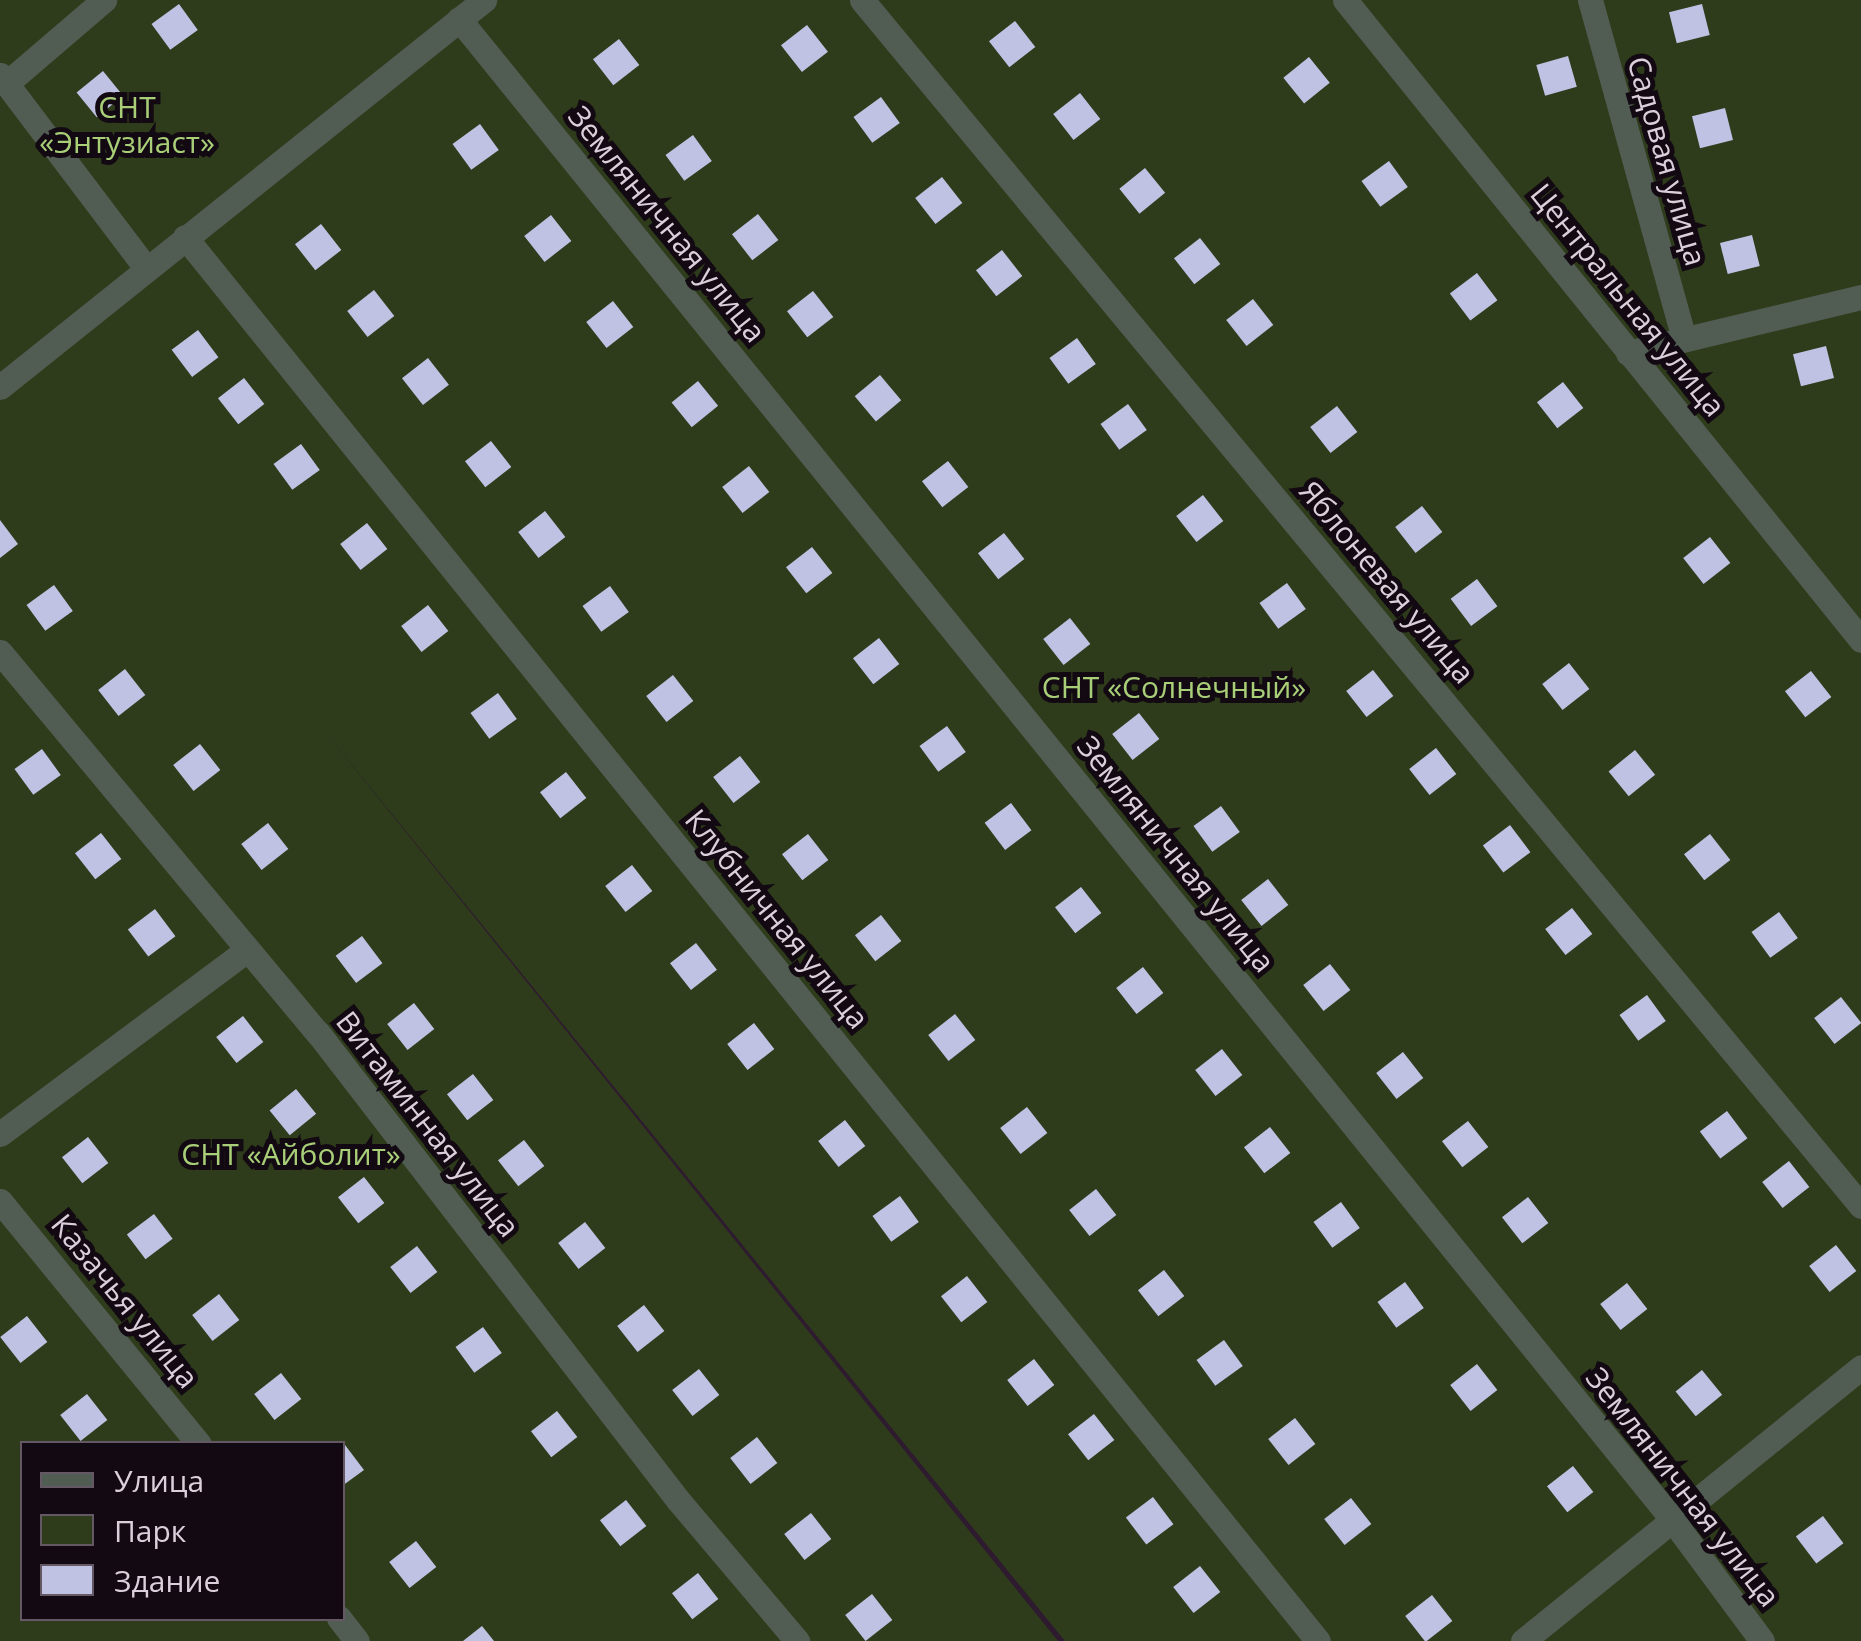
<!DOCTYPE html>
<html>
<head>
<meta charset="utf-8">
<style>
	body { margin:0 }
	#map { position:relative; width:1861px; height:1641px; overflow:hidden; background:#2f1b2f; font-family:"Open Sans",sans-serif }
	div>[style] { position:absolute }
	.green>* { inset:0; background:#2e3c1b }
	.building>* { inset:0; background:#c0c2e4; transform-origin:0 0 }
	.minor>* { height:25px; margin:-12.5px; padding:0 12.5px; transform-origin:12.5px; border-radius:12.5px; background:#515c52 }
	span { translate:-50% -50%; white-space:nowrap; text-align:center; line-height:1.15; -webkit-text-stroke:10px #120912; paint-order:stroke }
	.park-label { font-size:30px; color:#a9ce78 }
	.street-label { font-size:30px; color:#dccfdc }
	.legend { position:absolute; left:20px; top:1441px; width:325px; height:180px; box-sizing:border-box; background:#120912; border:2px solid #635863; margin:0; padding:12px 18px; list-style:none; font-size:30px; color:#dccfdc }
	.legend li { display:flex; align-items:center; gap:20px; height:50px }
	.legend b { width:50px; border:2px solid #635863 }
</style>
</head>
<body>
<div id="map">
	<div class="green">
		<i style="clip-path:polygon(evenodd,0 0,1861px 0,1861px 1641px,1065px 1641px,322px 728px,1058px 1641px,0 1641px,0 0,22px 1444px,342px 1444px,342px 1618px,22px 1618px,22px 1444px)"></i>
	</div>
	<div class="building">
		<i style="left:179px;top:4px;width:32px;height:34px;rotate:54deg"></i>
		<i style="left:1702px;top:4px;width:32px;height:34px;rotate:76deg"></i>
		<i style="left:1015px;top:21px;width:33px;height:33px;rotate:52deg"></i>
		<i style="left:807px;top:25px;width:34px;height:33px;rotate:52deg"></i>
		<i style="left:619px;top:39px;width:33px;height:33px;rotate:52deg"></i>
		<i style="left:1568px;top:56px;width:32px;height:33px;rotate:74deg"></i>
		<i style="left:1309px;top:57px;width:33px;height:33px;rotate:51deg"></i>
		<i style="left:103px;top:71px;width:32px;height:34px;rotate:51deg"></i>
		<i style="left:1080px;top:93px;width:33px;height:34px;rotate:52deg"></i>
		<i style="left:881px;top:97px;width:32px;height:34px;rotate:54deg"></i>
		<i style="left:1725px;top:108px;width:33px;height:34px;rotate:76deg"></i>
		<i style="left:480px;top:124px;width:32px;height:34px;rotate:54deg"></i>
		<i style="left:693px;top:135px;width:32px;height:34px;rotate:54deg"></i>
		<i style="left:1389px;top:161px;width:32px;height:34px;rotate:54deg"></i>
		<i style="left:1145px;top:168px;width:32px;height:33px;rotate:51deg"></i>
		<i style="left:942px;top:177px;width:33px;height:34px;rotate:52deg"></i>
		<i style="left:758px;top:214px;width:33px;height:33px;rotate:52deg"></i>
		<i style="left:551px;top:215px;width:33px;height:34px;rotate:52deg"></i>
		<i style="left:321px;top:224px;width:33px;height:33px;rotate:52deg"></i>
		<i style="left:1752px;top:235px;width:32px;height:33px;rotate:76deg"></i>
		<i style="left:1200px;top:238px;width:33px;height:33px;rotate:52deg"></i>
		<i style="left:1002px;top:250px;width:33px;height:33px;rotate:52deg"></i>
		<i style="left:1477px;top:273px;width:34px;height:34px;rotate:53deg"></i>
		<i style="left:374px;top:290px;width:33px;height:34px;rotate:52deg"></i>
		<i style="left:813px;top:291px;width:33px;height:33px;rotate:52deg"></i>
		<i style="left:1253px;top:299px;width:33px;height:34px;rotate:52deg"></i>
		<i style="left:613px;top:301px;width:33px;height:34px;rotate:52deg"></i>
		<i style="left:198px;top:330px;width:34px;height:33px;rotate:53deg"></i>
		<i style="left:1077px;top:338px;width:32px;height:34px;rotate:54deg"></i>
		<i style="left:1826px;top:346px;width:33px;height:34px;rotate:76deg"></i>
		<i style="left:428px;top:358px;width:34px;height:33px;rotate:52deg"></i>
		<i style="left:880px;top:375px;width:33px;height:33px;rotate:50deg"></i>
		<i style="left:244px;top:378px;width:33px;height:33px;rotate:52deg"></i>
		<i style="left:698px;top:381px;width:32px;height:34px;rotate:51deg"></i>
		<i style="left:1563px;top:382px;width:33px;height:33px;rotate:52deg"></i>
		<i style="left:1128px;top:404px;width:32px;height:34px;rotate:54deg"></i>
		<i style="left:1337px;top:406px;width:33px;height:34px;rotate:52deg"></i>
		<i style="left:491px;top:441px;width:33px;height:33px;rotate:52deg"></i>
		<i style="left:301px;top:444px;width:32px;height:34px;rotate:54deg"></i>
		<i style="left:948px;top:461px;width:33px;height:33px;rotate:52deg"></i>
		<i style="left:749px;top:466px;width:33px;height:34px;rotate:52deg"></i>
		<i style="left:1203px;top:495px;width:33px;height:34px;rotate:52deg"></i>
		<i style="left:1422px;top:506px;width:33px;height:34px;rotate:52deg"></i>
		<i style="left:545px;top:511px;width:33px;height:34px;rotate:52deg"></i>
		<i style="clip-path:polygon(0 520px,18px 544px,0 558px)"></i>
		<i style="left:367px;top:523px;width:33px;height:34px;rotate:52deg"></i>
		<i style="left:1004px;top:533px;width:33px;height:33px;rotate:52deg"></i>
		<i style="left:1710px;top:537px;width:33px;height:34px;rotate:52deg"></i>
		<i style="left:812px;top:547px;width:33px;height:33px;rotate:52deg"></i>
		<i style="left:1477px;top:579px;width:34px;height:33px;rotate:53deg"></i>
		<i style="left:1287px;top:583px;width:32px;height:34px;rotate:54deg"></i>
		<i style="left:54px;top:585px;width:32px;height:34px;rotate:54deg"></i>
		<i style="left:610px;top:586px;width:32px;height:34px;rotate:54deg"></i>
		<i style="left:428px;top:605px;width:33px;height:34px;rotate:52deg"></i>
		<i style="left:1070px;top:618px;width:33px;height:34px;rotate:52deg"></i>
		<i style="left:879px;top:638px;width:33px;height:33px;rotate:52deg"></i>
		<i style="left:1569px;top:663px;width:33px;height:34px;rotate:52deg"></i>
		<i style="left:125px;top:669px;width:33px;height:34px;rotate:52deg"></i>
		<i style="left:1373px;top:670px;width:33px;height:34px;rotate:52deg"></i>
		<i style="left:1811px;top:671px;width:33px;height:33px;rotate:52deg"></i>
		<i style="left:673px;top:675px;width:33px;height:34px;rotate:52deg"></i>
		<i style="left:498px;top:693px;width:32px;height:34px;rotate:54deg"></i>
		<i style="left:1139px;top:713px;width:33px;height:34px;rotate:52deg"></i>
		<i style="left:947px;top:726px;width:32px;height:34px;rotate:54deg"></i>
		<i style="left:200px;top:744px;width:33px;height:34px;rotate:52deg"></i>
		<i style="left:1436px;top:748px;width:33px;height:34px;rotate:52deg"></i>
		<i style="left:42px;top:749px;width:32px;height:34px;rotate:54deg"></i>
		<i style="left:1635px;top:750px;width:32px;height:34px;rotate:51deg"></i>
		<i style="left:740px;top:756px;width:33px;height:34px;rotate:52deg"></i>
		<i style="left:566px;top:772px;width:33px;height:33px;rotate:52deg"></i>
		<i style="left:1011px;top:803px;width:34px;height:33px;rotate:53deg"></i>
		<i style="left:1221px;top:806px;width:32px;height:34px;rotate:54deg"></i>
		<i style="left:268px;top:823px;width:33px;height:34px;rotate:52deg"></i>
		<i style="left:1510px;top:825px;width:34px;height:34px;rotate:53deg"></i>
		<i style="left:101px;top:833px;width:33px;height:33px;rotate:52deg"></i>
		<i style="left:808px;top:834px;width:33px;height:33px;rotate:52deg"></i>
		<i style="left:1710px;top:834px;width:33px;height:33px;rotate:52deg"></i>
		<i style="left:632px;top:865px;width:33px;height:34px;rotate:52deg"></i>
		<i style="left:1268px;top:879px;width:33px;height:34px;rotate:52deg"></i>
		<i style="left:1081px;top:887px;width:33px;height:33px;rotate:52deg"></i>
		<i style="left:1572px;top:908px;width:33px;height:34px;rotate:52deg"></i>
		<i style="left:155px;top:909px;width:34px;height:34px;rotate:53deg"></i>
		<i style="left:1779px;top:912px;width:32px;height:34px;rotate:54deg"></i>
		<i style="left:881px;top:915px;width:33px;height:33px;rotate:52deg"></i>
		<i style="left:362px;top:936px;width:34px;height:33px;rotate:53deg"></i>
		<i style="left:696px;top:943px;width:34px;height:33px;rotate:52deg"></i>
		<i style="left:1330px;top:964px;width:33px;height:34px;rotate:52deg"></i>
		<i style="left:1143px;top:967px;width:33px;height:34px;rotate:52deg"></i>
		<i style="left:1647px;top:995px;width:32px;height:34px;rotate:54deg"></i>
		<i style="left:1841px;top:997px;width:33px;height:34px;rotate:52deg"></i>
		<i style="left:414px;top:1003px;width:33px;height:34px;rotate:52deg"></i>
		<i style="left:955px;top:1014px;width:33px;height:34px;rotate:52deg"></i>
		<i style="left:243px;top:1016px;width:33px;height:34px;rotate:52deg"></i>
		<i style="left:754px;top:1023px;width:33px;height:34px;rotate:52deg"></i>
		<i style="left:1222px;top:1049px;width:33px;height:34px;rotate:52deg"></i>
		<i style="left:1403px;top:1052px;width:33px;height:34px;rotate:52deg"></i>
		<i style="left:473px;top:1074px;width:33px;height:33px;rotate:52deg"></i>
		<i style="left:296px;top:1089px;width:32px;height:34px;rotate:51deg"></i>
		<i style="left:1027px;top:1107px;width:33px;height:34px;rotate:52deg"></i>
		<i style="left:1727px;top:1111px;width:34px;height:34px;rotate:53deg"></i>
		<i style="left:845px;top:1120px;width:33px;height:34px;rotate:52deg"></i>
		<i style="left:1468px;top:1121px;width:33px;height:33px;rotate:52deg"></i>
		<i style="left:1270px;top:1127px;width:33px;height:33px;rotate:52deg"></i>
		<i style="left:88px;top:1137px;width:33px;height:33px;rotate:52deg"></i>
		<i style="left:524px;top:1140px;width:33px;height:33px;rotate:52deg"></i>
		<i style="left:1789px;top:1161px;width:33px;height:34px;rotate:52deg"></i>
		<i style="left:364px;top:1177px;width:33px;height:33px;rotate:52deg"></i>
		<i style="left:1096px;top:1189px;width:33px;height:34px;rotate:52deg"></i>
		<i style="left:900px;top:1196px;width:32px;height:34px;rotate:54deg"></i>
		<i style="left:1528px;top:1197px;width:33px;height:33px;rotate:52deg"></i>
		<i style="left:1341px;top:1202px;width:32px;height:34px;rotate:54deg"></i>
		<i style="left:154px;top:1214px;width:31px;height:34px;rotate:53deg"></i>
		<i style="left:585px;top:1222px;width:33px;height:34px;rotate:52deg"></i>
		<i style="left:1836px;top:1245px;width:33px;height:34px;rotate:52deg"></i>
		<i style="left:417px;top:1246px;width:33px;height:34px;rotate:52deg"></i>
		<i style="left:1164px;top:1270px;width:33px;height:33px;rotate:52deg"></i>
		<i style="left:967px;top:1276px;width:33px;height:33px;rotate:52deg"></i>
		<i style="left:1405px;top:1282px;width:32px;height:34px;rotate:54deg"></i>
		<i style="left:1627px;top:1283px;width:33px;height:34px;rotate:52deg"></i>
		<i style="left:219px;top:1294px;width:33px;height:34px;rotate:52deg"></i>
		<i style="left:644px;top:1305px;width:33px;height:34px;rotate:52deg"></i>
		<i style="left:27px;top:1316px;width:33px;height:34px;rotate:52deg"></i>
		<i style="left:483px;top:1327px;width:32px;height:34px;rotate:54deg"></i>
		<i style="left:1224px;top:1340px;width:32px;height:34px;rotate:54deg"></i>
		<i style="left:1034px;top:1359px;width:33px;height:34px;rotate:52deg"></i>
		<i style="left:1477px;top:1364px;width:33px;height:34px;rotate:52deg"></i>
		<i style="left:699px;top:1369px;width:33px;height:34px;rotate:52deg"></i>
		<i style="left:1702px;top:1370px;width:32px;height:34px;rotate:51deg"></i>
		<i style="left:281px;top:1373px;width:33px;height:34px;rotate:52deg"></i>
		<i style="left:87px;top:1394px;width:33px;height:34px;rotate:52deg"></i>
		<i style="left:557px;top:1411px;width:33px;height:33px;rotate:52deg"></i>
		<i style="left:1094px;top:1414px;width:33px;height:33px;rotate:52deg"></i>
		<i style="left:1295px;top:1418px;width:33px;height:34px;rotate:52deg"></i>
		<i style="left:757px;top:1437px;width:33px;height:34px;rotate:52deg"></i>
		<i style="clip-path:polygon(342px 1441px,364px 1470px,342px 1486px)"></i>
		<i style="left:1573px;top:1466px;width:33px;height:33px;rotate:52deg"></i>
		<i style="left:1153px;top:1497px;width:34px;height:34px;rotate:53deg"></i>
		<i style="left:1351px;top:1498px;width:33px;height:34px;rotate:52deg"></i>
		<i style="left:626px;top:1500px;width:33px;height:33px;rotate:52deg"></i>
		<i style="left:811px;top:1513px;width:33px;height:34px;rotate:52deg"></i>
		<i style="left:1823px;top:1516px;width:34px;height:34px;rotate:53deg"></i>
		<i style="left:416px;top:1541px;width:33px;height:34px;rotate:52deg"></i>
		<i style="left:1200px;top:1566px;width:33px;height:34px;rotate:52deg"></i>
		<i style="left:698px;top:1573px;width:33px;height:33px;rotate:52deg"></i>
		<i style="left:872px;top:1594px;width:33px;height:34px;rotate:52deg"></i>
		<i style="left:1432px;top:1595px;width:33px;height:34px;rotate:52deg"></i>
		<i style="clip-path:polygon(482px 1626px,494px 1641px,463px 1641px)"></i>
	</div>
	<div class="minor">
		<i style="left:862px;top:0;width:1566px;rotate:50.36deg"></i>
		<i style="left:1345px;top:0;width:822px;rotate:51.12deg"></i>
		<i style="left:1590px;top:0;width:352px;rotate:74.5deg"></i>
		<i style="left:459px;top:19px;width:1928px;rotate:51.04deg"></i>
		<i style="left:1671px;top:1518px;width:153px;rotate:53.5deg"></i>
		<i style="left:0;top:75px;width:242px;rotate:52.9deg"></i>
		<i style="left:7px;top:83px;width:128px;rotate:-40.6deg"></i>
		<i style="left:185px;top:237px;width:1804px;rotate:51.1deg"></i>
		<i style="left:1628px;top:353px;width:240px;rotate:-13.5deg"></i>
		<i style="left:0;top:387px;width:620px;rotate:-38.65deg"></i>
		<i style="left:0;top:652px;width:496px;rotate:50.2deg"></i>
		<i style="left:318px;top:1033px;width:590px;rotate:52.37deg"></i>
		<i style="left:678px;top:1500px;width:185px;rotate:49.8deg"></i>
		<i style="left:0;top:1134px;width:308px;rotate:-36.7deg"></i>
		<i style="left:0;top:1201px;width:314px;rotate:50.7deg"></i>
		<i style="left:339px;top:1618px;width:29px;rotate:52deg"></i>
		<i style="left:1523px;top:1641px;width:435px;rotate:-39deg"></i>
	</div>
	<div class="park-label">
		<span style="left:127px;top:124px">СНТ<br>«Энтузиаст»</span>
		<span style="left:1174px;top:687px">СНТ «Солнечный»</span>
		<span style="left:291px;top:1154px">СНТ «Айболит»</span>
	</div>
	<div class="street-label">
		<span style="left:1667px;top:161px;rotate:74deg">Садовая улица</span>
		<span style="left:667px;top:224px;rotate:51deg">Земляничная улица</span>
		<span style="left:1628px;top:300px;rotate:51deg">Центральная улица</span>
		<span style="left:1387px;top:582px;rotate:50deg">Яблоневая улица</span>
		<span style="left:1176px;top:854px;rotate:51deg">Земляничная улица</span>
		<span style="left:777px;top:919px;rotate:51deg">Клубничная улица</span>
		<span style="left:428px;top:1124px;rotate:52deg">Витаминная улица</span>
		<span style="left:125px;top:1301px;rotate:51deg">Казачья улица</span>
		<span style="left:1683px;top:1487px;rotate:52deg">Земляничная улица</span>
	</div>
	<ul class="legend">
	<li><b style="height:12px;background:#515c52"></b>Улица</li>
	<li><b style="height:28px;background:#2e3c1b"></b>Парк</li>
	<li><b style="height:28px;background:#c0c2e4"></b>Здание</li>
	</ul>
</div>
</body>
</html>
